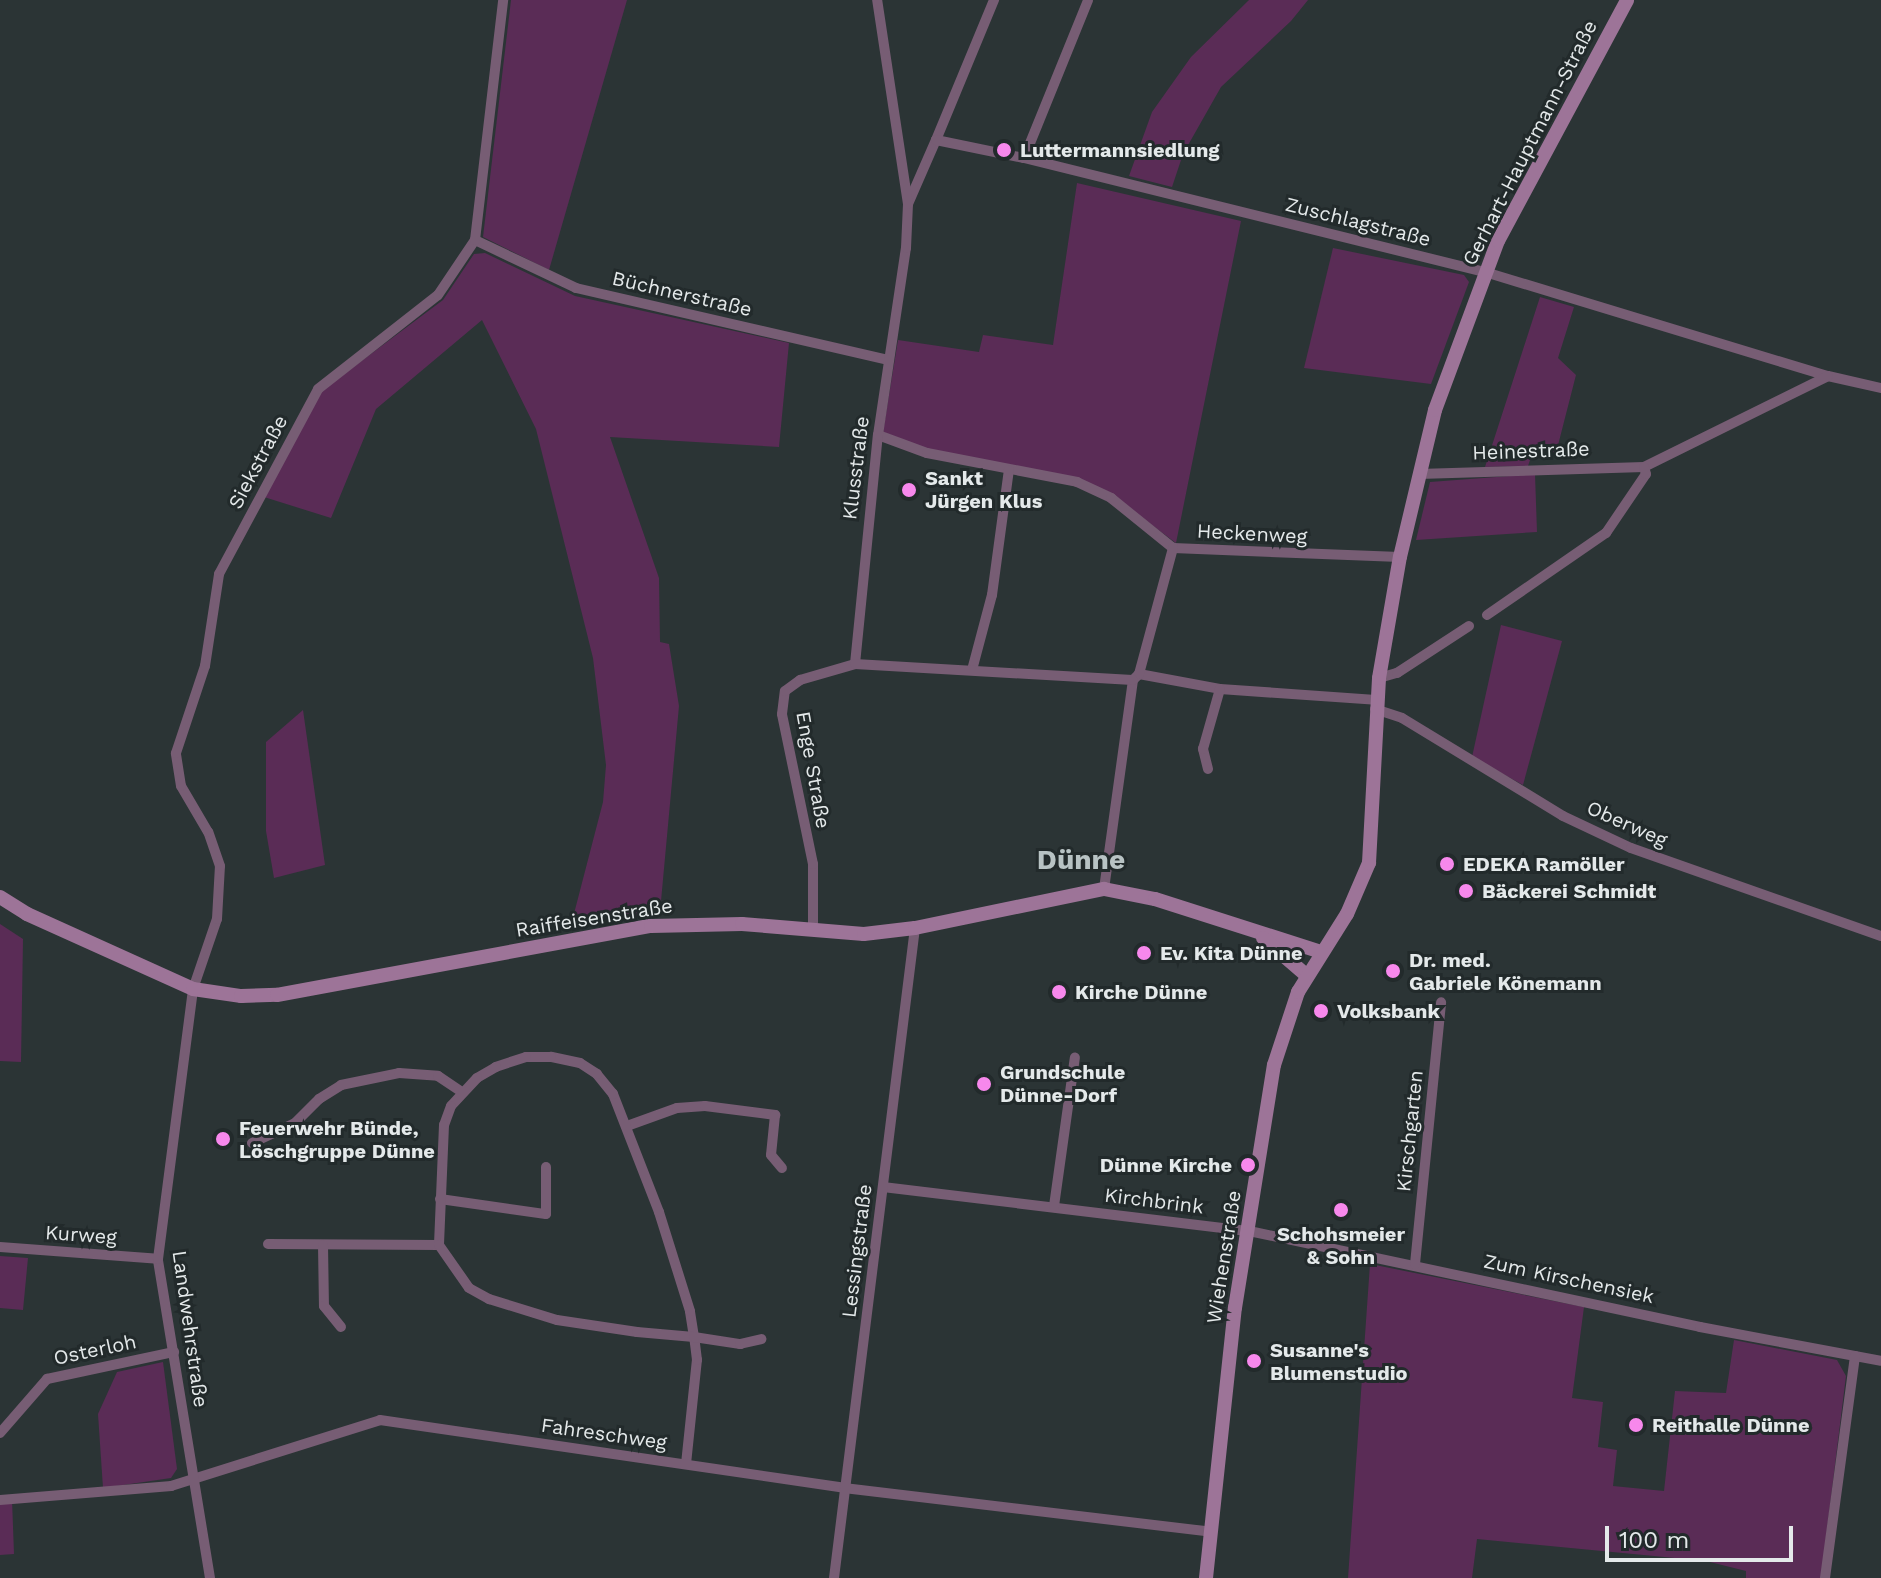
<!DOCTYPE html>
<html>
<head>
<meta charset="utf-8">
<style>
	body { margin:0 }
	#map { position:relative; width:1881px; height:1578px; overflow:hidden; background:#2b3435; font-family:"Work Sans",sans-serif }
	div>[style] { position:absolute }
	.green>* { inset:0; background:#5a2c56 }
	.street>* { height:10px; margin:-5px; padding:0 5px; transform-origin:5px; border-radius:5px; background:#775d74 }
	.secondary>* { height:14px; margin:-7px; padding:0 7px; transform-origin:7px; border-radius:7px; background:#9d7498 }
	.dots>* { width:22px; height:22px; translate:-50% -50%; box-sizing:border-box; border:4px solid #222a2b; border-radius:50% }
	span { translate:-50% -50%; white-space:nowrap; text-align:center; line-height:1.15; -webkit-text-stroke:6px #222a2b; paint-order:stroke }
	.street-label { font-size:20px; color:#e4e9ea }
	.poi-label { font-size:20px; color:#e4e9ea; font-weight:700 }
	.left { translate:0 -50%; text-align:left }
	.right { translate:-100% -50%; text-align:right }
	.district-label { font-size:28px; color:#b8c3c4; font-weight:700 }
	.scale { position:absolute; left:1605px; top:1526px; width:188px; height:36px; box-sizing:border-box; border:4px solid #e4e9ea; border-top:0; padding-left:10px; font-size:24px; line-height:28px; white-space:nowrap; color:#e4e9ea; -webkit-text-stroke:6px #222a2b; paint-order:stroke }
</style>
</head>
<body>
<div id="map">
	<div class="green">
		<i style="clip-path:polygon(511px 0,627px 0,549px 270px,483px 237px)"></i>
		<i style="clip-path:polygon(1249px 0,1308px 0,1291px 21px,1221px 87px,1183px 154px,1172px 187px,1129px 176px,1152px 112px,1191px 57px)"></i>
		<i style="clip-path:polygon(1077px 183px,1241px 221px,1176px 543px,1113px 496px,927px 449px,883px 432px,898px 340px,979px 352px,983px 335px,1053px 345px)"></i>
		<i style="clip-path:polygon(1333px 248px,1464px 275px,1469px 282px,1431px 384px,1304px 368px)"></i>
		<i style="clip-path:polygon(485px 253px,575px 296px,789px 343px,779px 447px,610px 437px,659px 578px,660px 642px,669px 644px,679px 706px,660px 912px,570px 929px,603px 802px,606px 765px,593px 658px,536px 429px,482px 320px,376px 409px,331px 518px,264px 497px,320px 392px,443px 300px,474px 254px)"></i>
		<i style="clip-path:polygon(1540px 297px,1574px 307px,1558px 358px,1576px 375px,1556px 453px,1533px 451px,1528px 466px,1485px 467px)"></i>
		<i style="clip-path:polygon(1535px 474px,1537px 532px,1416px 540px,1430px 482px)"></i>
		<i style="clip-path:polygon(1501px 625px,1562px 641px,1523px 785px,1472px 757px)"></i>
		<i style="clip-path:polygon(303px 710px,325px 865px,274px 878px,266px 831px,266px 742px)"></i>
		<i style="clip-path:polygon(0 924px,23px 939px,21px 1062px,0 1061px)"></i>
		<i style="clip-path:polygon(0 1256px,28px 1258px,23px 1310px,0 1308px)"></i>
		<i style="clip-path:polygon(1370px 1264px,1584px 1307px,1572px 1398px,1603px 1402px,1598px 1447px,1617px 1450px,1613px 1486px,1664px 1491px,1675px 1391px,1726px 1393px,1734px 1340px,1837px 1360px,1846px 1376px,1821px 1578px,1746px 1578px,1746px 1571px,1706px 1561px,1477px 1539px,1472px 1578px,1348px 1578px)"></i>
		<i style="clip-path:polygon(163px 1362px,177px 1469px,171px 1478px,103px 1488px,98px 1414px,117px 1372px)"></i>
		<i style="clip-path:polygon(12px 1499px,14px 1554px,0 1555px,0 1501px)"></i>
	</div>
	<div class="street">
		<i style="left:936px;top:140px;width:152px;rotate:-67.5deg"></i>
		<i style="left:1024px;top:158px;width:170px;rotate:-67.9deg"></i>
		<i style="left:908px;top:204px;width:70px;rotate:-66.4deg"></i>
		<i style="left:936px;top:140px;width:90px;rotate:11.6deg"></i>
		<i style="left:1024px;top:158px;width:475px;rotate:13.9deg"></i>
		<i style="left:1485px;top:272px;width:358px;rotate:16.9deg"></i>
		<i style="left:1828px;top:376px;width:54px;rotate:12.8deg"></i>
		<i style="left:475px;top:240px;width:112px;rotate:25.4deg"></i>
		<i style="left:576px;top:288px;width:320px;rotate:13deg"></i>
		<i style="left:878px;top:435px;width:52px;rotate:20.2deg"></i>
		<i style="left:927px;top:453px;width:153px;rotate:10.9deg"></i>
		<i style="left:1077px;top:482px;width:38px;rotate:25deg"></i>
		<i style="left:1111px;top:498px;width:80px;rotate:38.9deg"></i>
		<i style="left:1419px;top:474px;width:225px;rotate:-1.8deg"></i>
		<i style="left:1644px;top:467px;width:205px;rotate:-26.3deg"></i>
		<i style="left:1173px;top:548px;width:227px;rotate:2.3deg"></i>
		<i style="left:1487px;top:615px;width:145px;rotate:-34.6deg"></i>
		<i style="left:1606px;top:533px;width:71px;rotate:-55.9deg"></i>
		<i style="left:1646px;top:474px;width:7px;rotate:-106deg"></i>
		<i style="left:855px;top:664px;width:230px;rotate:-84.3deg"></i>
		<i style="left:878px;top:435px;width:189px;rotate:-81.5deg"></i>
		<i style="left:906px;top:248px;width:44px;rotate:-87.4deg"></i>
		<i style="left:908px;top:204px;width:206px;rotate:-98.6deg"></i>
		<i style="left:972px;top:670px;width:78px;rotate:-75.1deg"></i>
		<i style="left:992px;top:595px;width:126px;rotate:-82.3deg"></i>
		<i style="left:1139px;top:674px;width:82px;rotate:10.5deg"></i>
		<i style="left:1220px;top:689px;width:156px;rotate:4deg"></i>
		<i style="left:1379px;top:678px;width:19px;rotate:-16deg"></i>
		<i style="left:1397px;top:673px;width:86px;rotate:-33.1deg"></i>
		<i style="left:1375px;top:709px;width:28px;rotate:18deg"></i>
		<i style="left:1402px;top:718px;width:188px;rotate:31.3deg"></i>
		<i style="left:1563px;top:816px;width:75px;rotate:25.2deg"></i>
		<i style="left:1631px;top:848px;width:265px;rotate:19.4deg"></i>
		<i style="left:1208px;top:769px;width:21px;rotate:-104deg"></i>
		<i style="left:1203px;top:749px;width:62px;rotate:-74.2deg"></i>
		<i style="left:1104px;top:889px;width:211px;rotate:-82.1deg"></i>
		<i style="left:1133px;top:680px;width:8px;rotate:-45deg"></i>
		<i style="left:1139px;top:674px;width:131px;rotate:-74.9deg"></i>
		<i style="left:813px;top:931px;width:67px;rotate:-90deg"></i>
		<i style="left:813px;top:864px;width:153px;rotate:-101.7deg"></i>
		<i style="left:782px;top:714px;width:23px;rotate:-83deg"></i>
		<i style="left:785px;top:691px;width:19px;rotate:-36deg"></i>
		<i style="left:800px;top:680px;width:57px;rotate:-16.2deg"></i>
		<i style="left:855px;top:664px;width:278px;rotate:3.3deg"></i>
		<i style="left:627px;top:1126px;width:53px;rotate:-19.8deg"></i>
		<i style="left:677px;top:1108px;width:28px;rotate:-4deg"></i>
		<i style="left:705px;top:1106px;width:71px;rotate:7.3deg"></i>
		<i style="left:775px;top:1115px;width:40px;rotate:95.7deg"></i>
		<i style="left:771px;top:1155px;width:17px;rotate:50deg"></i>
		<i style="left:252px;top:1143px;width:47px;rotate:-24.9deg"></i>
		<i style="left:295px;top:1123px;width:34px;rotate:-45deg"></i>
		<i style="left:319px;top:1099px;width:26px;rotate:-32deg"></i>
		<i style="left:341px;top:1085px;width:59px;rotate:-11.7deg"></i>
		<i style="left:399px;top:1073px;width:39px;rotate:4deg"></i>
		<i style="left:438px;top:1076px;width:29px;rotate:34deg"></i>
		<i style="left:883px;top:1187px;width:369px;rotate:6.9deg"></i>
		<i style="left:1249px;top:1231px;width:461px;rotate:12deg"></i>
		<i style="left:1700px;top:1327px;width:184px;rotate:10.6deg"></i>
		<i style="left:440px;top:1199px;width:107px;rotate:8.1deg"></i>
		<i style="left:546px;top:1214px;width:47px;rotate:-90deg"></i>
		<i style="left:1054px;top:1206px;width:150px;rotate:-82deg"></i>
		<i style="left:268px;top:1244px;width:171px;rotate:0.3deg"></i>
		<i style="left:323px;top:1245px;width:61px;rotate:89.1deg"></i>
		<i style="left:324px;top:1306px;width:27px;rotate:51deg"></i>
		<i style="left:0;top:1247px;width:158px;rotate:4.3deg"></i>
		<i style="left:1415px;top:1264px;width:263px;rotate:-84.3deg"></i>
		<i style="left:0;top:1433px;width:72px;rotate:-49deg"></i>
		<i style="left:47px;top:1379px;width:130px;rotate:-12deg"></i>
		<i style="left:686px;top:1464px;width:105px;rotate:-84deg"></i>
		<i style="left:697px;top:1360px;width:23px;rotate:-97deg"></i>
		<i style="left:694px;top:1337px;width:26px;rotate:-99deg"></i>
		<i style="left:690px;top:1311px;width:104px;rotate:-107.4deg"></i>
		<i style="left:659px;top:1212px;width:127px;rotate:-111.3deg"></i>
		<i style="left:613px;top:1094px;width:26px;rotate:-129deg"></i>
		<i style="left:597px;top:1074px;width:20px;rotate:-147deg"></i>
		<i style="left:580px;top:1063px;width:30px;rotate:-168deg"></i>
		<i style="left:551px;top:1057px;width:25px;rotate:180deg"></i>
		<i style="left:526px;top:1057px;width:32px;rotate:162deg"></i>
		<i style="left:496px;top:1067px;width:22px;rotate:150deg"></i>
		<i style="left:477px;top:1078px;width:38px;rotate:133deg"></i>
		<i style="left:451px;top:1106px;width:20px;rotate:110deg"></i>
		<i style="left:444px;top:1125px;width:120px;rotate:92.4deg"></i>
		<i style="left:439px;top:1245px;width:52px;rotate:55.1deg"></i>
		<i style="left:469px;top:1288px;width:23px;rotate:29deg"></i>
		<i style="left:489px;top:1299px;width:71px;rotate:17.2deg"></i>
		<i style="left:557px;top:1320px;width:81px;rotate:8.5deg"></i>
		<i style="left:637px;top:1332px;width:57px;rotate:5deg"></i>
		<i style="left:694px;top:1337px;width:47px;rotate:8.7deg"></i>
		<i style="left:740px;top:1344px;width:22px;rotate:-13deg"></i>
		<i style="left:0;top:1500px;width:172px;rotate:-4.7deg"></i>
		<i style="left:171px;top:1486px;width:219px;rotate:-17.5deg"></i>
		<i style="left:380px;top:1420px;width:469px;rotate:8.3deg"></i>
		<i style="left:844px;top:1488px;width:370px;rotate:6.8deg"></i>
		<i style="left:210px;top:1578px;width:323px;rotate:-99.3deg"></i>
		<i style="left:158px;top:1259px;width:272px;rotate:-82.6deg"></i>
		<i style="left:193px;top:989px;width:74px;rotate:-71.1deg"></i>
		<i style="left:217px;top:919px;width:53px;rotate:-86.8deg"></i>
		<i style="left:220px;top:866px;width:36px;rotate:-109deg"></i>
		<i style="left:208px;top:832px;width:53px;rotate:-120.4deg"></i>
		<i style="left:181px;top:786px;width:33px;rotate:-99deg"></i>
		<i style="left:176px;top:753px;width:92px;rotate:-71.6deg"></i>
		<i style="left:205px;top:666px;width:93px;rotate:-81.3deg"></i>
		<i style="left:219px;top:574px;width:210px;rotate:-61.8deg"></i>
		<i style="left:318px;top:389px;width:152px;rotate:-38.1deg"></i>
		<i style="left:438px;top:295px;width:66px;rotate:-56.1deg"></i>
		<i style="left:475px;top:240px;width:242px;rotate:-83.3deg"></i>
		<i style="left:834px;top:1578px;width:655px;rotate:-82.9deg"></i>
		<i style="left:1825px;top:1578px;width:224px;rotate:-82.3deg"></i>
	</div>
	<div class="secondary">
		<i style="left:0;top:897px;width:32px;rotate:32deg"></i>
		<i style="left:27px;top:914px;width:182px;rotate:24.3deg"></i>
		<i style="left:193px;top:989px;width:49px;rotate:8.3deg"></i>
		<i style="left:241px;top:996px;width:36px;rotate:-2deg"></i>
		<i style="left:277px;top:995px;width:380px;rotate:-10.5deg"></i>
		<i style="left:651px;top:926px;width:91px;rotate:-1.3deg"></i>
		<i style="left:742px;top:924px;width:122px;rotate:4.7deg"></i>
		<i style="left:864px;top:934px;width:51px;rotate:-6.7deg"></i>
		<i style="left:915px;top:928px;width:193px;rotate:-11.7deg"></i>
		<i style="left:1104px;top:889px;width:52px;rotate:11.1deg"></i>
		<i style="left:1155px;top:899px;width:174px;rotate:17.7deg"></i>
		<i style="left:1263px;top:938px;width:57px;rotate:40.7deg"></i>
		<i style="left:1206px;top:1578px;width:272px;rotate:-83.9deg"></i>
		<i style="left:1235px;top:1308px;width:246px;rotate:-80.9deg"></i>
		<i style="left:1274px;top:1065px;width:77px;rotate:-71.8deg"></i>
		<i style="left:1298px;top:992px;width:92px;rotate:-57.9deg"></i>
		<i style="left:1347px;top:914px;width:56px;rotate:-66.7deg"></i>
		<i style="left:1369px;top:863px;width:185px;rotate:-86.9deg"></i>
		<i style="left:1379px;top:678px;width:123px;rotate:-80.2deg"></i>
		<i style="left:1400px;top:557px;width:151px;rotate:-76.6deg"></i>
		<i style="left:1435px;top:410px;width:180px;rotate:-69.6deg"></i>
		<i style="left:1498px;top:241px;width:273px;rotate:-61.8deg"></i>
	</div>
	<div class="dots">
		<i style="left:1004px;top:150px;background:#f788ec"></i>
		<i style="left:909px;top:490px;background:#f788ec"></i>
		<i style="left:1447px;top:864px;background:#f788ec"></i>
		<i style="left:1466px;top:891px;background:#f788ec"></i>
		<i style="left:1144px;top:953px;background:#f788ec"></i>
		<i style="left:1393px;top:971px;background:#f788ec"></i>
		<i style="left:1059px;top:992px;background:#f788ec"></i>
		<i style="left:1321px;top:1011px;background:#f788ec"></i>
		<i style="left:984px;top:1084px;background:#f788ec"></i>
		<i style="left:223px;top:1139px;background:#f788ec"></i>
		<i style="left:1248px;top:1165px;background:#f788ec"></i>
		<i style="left:1341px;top:1210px;background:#f788ec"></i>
		<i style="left:1254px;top:1361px;background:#f788ec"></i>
		<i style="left:1636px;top:1425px;background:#f788ec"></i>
	</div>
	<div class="street-label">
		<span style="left:1530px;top:143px;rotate:-63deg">Gerhart-Hauptmann-Straße</span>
		<span style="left:1358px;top:222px;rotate:14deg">Zuschlagstraße</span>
		<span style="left:682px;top:294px;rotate:13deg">Büchnerstraße</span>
		<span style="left:1531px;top:451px;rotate:-2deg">Heinestraße</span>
		<span style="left:258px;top:462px;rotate:-62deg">Siekstraße</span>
		<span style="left:856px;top:468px;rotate:-83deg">Klusstraße</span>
		<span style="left:1252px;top:534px;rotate:3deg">Heckenweg</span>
		<span style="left:813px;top:770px;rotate:80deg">Enge Straße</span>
		<span style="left:1627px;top:824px;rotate:24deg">Oberweg</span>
		<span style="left:594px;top:918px;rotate:-9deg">Raiffeisenstraße</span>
		<span style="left:1410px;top:1131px;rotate:-84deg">Kirschgarten</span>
		<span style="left:1154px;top:1201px;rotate:7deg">Kirchbrink</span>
		<span style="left:81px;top:1235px;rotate:4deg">Kurweg</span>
		<span style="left:857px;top:1251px;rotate:-83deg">Lessingstraße</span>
		<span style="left:1224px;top:1257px;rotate:-81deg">Wiehenstraße</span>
		<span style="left:1569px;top:1279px;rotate:12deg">Zum Kirschensiek</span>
		<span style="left:190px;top:1329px;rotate:82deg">Landwehrstraße</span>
		<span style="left:95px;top:1350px;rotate:-12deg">Osterloh</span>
		<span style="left:604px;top:1434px;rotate:8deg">Fahreschweg</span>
	</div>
	<div class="poi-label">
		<span class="left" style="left:1020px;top:150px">Luttermannsiedlung</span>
		<span class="left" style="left:925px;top:490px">Sankt<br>Jürgen Klus</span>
		<span class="left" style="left:1463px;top:864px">EDEKA Ramöller</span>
		<span class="left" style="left:1482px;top:891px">Bäckerei Schmidt</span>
		<span class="left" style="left:1160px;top:953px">Ev. Kita Dünne</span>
		<span class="left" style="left:1409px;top:972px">Dr. med.<br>Gabriele Könemann</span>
		<span class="left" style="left:1075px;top:992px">Kirche Dünne</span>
		<span class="left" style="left:1337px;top:1011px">Volksbank</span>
		<span class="left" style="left:1000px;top:1084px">Grundschule<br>Dünne-Dorf</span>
		<span class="left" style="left:239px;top:1140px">Feuerwehr Bünde,<br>Löschgruppe Dünne</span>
		<span class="right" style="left:1232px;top:1165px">Dünne Kirche</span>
		<span style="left:1341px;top:1246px">Schohsmeier<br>&amp; Sohn</span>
		<span class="left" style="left:1270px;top:1362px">Susanne's<br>Blumenstudio</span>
		<span class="left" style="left:1652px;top:1425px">Reithalle Dünne</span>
	</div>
	<div class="district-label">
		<span style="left:1081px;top:860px">Dünne</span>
	</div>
	<div class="scale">100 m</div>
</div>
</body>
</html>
